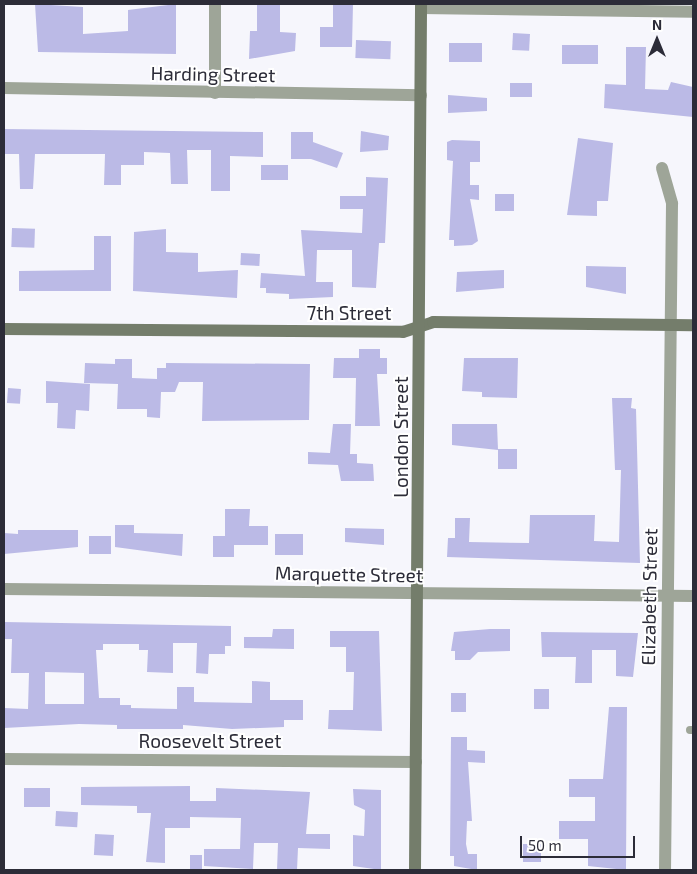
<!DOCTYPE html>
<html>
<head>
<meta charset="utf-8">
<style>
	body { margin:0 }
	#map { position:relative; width:697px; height:874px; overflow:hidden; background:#f6f6fc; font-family:"Exo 2",sans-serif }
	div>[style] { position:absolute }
	.building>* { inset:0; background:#bbbae6; transform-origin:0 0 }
	.lane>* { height:8px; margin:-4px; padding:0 4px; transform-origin:4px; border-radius:4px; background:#9ea598 }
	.street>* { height:12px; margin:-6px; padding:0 6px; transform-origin:6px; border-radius:6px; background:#9ea598 }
	.secondary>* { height:12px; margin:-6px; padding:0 6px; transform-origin:6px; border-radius:6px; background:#747d6b }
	span { translate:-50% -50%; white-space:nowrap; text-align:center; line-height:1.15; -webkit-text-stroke:4px #fff; paint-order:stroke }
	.street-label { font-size:19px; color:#2c2c38 }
	.frame { position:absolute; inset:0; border:5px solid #2c2c38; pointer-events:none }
	.north { position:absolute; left:632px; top:15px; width:50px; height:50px; -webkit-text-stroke:4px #fff; paint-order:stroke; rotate:0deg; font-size:14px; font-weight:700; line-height:20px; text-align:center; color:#2c2c38 }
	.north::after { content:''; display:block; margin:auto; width:18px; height:22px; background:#2c2c38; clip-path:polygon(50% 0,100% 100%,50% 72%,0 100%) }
	.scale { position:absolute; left:520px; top:836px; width:115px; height:22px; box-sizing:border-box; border:2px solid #2c2c38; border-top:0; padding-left:6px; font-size:15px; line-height:18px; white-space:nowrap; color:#2c2c38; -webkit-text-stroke:4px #fff; paint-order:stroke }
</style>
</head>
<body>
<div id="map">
	<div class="building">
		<i style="clip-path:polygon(35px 4px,83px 7px,83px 34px,128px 31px,128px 10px,176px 4px,176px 54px,38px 52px)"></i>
		<i style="clip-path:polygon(257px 4px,280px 4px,280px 32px,296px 33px,295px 51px,249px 59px,250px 31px,257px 31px)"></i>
		<i style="clip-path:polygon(333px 4px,353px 4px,352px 47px,320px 47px,320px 27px,333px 27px)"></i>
		<i style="left:513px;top:33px;width:17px;height:17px;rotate:3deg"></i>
		<i style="left:356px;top:40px;width:35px;height:18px;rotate:2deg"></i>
		<i style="left:449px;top:43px;width:33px;height:19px"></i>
		<i style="left:562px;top:45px;width:36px;height:19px"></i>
		<i style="clip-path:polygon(626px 47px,646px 47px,645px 89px,668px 90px,671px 82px,693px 87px,693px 117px,604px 108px,605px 84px,626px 85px)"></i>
		<i style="left:510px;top:83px;width:22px;height:14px"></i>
		<i style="clip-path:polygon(448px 95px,487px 98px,487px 111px,448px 113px)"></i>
		<i style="clip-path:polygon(4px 129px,263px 132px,263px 157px,230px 156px,230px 191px,211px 191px,211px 150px,187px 150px,188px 184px,171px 184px,170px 153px,144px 152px,144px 165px,121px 165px,121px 185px,104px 185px,105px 154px,35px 154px,33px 189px,20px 189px,19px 154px,4px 154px)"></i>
		<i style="clip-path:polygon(361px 131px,389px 136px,388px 150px,360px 152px)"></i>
		<i style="clip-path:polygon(291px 132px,313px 132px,313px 142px,343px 153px,337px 168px,311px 159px,291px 159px)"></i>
		<i style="clip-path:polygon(578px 138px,613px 143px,608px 201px,597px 201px,597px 216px,567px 215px)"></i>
		<i style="clip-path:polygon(452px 140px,480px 141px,480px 162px,470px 162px,470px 185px,479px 185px,479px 200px,470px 199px,478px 241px,472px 245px,454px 246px,454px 240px,449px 240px,453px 161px,447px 160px,447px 142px)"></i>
		<i style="left:261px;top:165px;width:27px;height:15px"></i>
		<i style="clip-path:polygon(366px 177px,388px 178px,385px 243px,379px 243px,376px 288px,352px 287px,352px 250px,317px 250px,316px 282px,333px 282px,333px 297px,289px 299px,289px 294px,266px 293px,266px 288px,260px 288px,261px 273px,305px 276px,301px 230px,362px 233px,363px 209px,340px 209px,340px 196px,366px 196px)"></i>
		<i style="left:495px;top:194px;width:19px;height:17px"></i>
		<i style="left:12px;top:228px;width:23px;height:19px;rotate:2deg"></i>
		<i style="clip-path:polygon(166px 229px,166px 252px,198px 253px,198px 272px,238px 270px,237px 298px,133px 291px,134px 232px)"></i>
		<i style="clip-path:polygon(94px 236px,111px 236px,111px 291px,19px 291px,19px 271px,94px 270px)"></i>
		<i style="left:241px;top:253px;width:19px;height:12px;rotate:3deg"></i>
		<i style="clip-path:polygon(586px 266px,626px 267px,626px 294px,586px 287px)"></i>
		<i style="clip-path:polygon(504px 270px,504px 288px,456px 292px,457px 272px)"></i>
		<i style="clip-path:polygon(359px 349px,380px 349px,380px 358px,387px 358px,387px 374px,377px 374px,380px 426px,355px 426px,356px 378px,333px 378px,334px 358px,359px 358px)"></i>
		<i style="clip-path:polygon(464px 358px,518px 358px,517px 398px,482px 397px,482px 392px,462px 391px)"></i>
		<i style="clip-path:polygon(115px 359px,132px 359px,132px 378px,157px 379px,157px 368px,166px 368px,166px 363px,310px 364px,309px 420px,202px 421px,203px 382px,179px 382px,175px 392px,161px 392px,160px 418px,147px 417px,147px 409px,117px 409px,118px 384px,84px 383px,85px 363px,115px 364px)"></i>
		<i style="clip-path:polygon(46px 381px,90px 384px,89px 411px,76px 410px,75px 429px,57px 428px,58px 403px,46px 403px)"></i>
		<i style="left:8px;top:388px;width:13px;height:15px;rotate:4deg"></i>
		<i style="clip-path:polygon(612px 398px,632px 398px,631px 408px,636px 409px,640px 563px,447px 557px,448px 538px,455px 538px,455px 518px,470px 518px,469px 542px,529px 543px,530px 515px,595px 515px,594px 541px,619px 542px,621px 470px,615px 470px)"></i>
		<i style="clip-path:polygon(333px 424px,351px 424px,350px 454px,357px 454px,357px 463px,373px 464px,374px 481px,341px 481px,338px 465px,308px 464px,308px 452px,330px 453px)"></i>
		<i style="clip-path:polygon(452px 424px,497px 424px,498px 450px,452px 445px)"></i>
		<i style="left:498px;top:449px;width:19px;height:20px"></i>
		<i style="clip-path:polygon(225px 509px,250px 509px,249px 526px,268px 526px,268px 545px,234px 545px,234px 557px,213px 557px,213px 536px,225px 536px)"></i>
		<i style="clip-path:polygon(115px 525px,134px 525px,134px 533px,183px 534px,182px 556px,115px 547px)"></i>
		<i style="clip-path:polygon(345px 528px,384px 529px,384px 545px,345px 542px)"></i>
		<i style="clip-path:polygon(18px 530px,78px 530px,78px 547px,4px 554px,4px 533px,18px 534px)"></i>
		<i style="left:275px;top:534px;width:28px;height:21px"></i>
		<i style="left:89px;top:536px;width:22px;height:18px"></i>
		<i style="clip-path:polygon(evenodd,4px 622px,231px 626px,231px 646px,225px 646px,225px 654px,209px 654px,208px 674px,196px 673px,197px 643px,173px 643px,173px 673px,147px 672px,148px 650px,139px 650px,139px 644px,103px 644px,103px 650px,96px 650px,99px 698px,120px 698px,120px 705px,131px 705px,131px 708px,177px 709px,177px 687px,194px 687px,194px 702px,252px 703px,252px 681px,270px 682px,270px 700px,303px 700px,303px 720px,284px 720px,284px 727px,232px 729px,183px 725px,183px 729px,117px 729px,117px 725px,79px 724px,4px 728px,4px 708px,28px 709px,29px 673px,11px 673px,12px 639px,4px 639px,4px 622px,45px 672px,84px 673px,84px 704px,45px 704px,45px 672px)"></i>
		<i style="clip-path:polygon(273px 629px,294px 629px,294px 649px,244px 648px,244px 637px,272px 637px)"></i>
		<i style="clip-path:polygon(490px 629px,510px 629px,510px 651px,478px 652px,470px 660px,455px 660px,455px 651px,451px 651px,454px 632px)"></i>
		<i style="clip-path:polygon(330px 631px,379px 631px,382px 731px,328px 729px,329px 710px,353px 710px,354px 672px,346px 672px,346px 647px,330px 647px)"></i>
		<i style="clip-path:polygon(541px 632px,638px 633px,633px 677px,616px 676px,616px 650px,592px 650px,592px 683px,575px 683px,576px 657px,542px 657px)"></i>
		<i style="left:534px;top:689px;width:15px;height:20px"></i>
		<i style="left:451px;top:693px;width:15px;height:19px"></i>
		<i style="clip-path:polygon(609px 707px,627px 707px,626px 870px,588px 866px,588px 839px,559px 839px,559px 821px,595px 821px,595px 797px,569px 797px,569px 779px,603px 779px)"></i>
		<i style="clip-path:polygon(451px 737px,467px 737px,467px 750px,485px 751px,485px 763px,468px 762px,472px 821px,467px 821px,466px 844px,468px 854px,477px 854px,477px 870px,454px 866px,454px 856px,450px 856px)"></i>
		<i style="clip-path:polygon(190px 786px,190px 801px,216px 801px,216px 788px,310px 792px,306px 834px,330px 834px,330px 849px,298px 848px,297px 870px,277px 870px,278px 843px,254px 843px,253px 869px,204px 866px,204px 849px,240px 849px,241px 818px,190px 817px,190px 828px,165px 828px,165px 863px,146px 862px,151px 813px,137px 813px,137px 806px,81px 805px,81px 787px)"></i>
		<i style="left:24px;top:788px;width:26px;height:19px"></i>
		<i style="clip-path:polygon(353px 789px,381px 790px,381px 870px,353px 866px,353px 835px,364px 836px,365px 810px,354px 805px)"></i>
		<i style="left:56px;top:811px;width:22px;height:15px;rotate:3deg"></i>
		<i style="left:95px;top:834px;width:19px;height:21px;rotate:3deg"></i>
		<i style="left:523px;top:844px;width:18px;height:18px"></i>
		<i style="left:190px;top:855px;width:12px;height:15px"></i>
	</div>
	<div class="lane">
		<i style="left:690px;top:730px;width:3px"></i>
	</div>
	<div class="street">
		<i style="left:421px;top:8px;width:272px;rotate:0.8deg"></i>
		<i style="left:4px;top:88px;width:417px;rotate:1deg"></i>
		<i style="left:215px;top:93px;width:89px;rotate:-90deg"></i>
		<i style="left:662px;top:168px;width:37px;rotate:74deg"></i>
		<i style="left:672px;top:204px;width:666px;rotate:90.6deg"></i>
		<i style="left:4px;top:589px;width:689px;rotate:0.58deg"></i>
		<i style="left:4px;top:759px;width:412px;rotate:0.4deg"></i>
	</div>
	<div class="secondary">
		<i style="left:4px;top:329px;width:399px;rotate:0.4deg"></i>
		<i style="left:403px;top:332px;width:32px;rotate:-18deg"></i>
		<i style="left:433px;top:322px;width:260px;rotate:0.7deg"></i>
		<i style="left:415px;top:870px;width:866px;rotate:-89.6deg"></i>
	</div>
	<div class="street-label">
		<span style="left:213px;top:74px;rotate:1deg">Harding Street</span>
		<span style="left:349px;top:313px">7th Street</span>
		<span style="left:401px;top:437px;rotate:-90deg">London Street</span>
		<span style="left:349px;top:574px;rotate:1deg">Marquette Street</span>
		<span style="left:649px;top:597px;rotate:-89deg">Elizabeth Street</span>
		<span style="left:210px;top:741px">Roosevelt Street</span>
	</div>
	<div class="frame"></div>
	<div class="north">N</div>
	<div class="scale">50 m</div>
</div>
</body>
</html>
